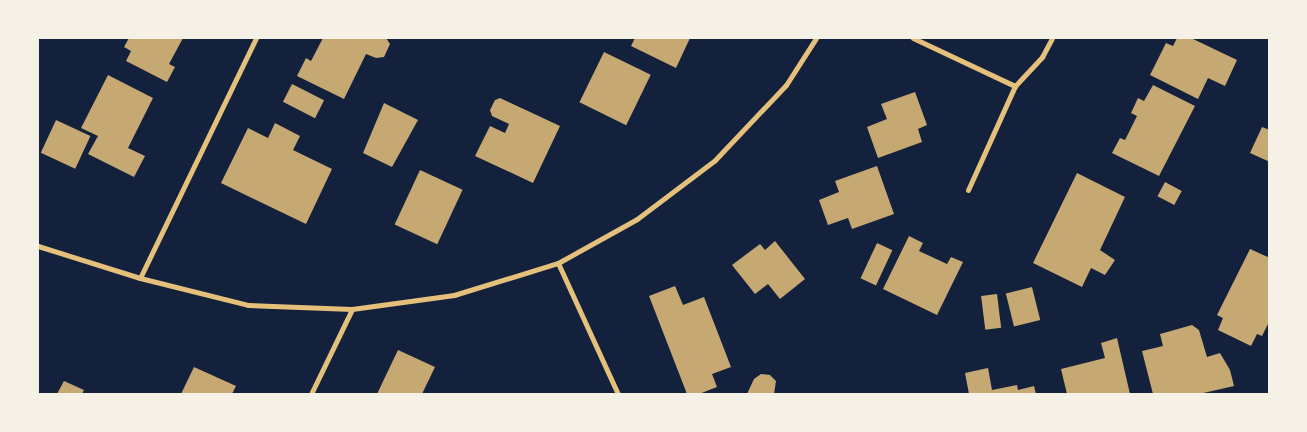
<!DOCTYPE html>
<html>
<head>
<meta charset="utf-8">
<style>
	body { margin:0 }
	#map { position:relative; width:1307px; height:432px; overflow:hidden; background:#14213d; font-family:"Varela Round",sans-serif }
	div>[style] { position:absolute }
	.building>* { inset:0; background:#c6a872; transform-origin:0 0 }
	.minor>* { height:5px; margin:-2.5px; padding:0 2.5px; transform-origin:2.5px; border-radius:2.5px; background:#e5c07b }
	span { translate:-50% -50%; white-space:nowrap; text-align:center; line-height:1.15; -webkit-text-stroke:4px #f6f1e7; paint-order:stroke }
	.frame { position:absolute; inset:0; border:39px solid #f6f1e7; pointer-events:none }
</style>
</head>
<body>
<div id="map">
	<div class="building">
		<i style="clip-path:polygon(129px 38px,183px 38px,169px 64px,175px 67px,167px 82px,126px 61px,131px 51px,124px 47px)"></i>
		<i style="clip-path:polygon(323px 38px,386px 38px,390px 44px,384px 57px,376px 58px,366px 54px,344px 99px,297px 76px,306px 58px,311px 61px)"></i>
		<i style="clip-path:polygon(635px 38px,690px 38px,676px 68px,631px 46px)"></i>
		<i style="clip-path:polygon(1177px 38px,1191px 38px,1237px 60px,1225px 86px,1208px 78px,1198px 99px,1150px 75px,1166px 43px,1173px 46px)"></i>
		<i style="left:604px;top:52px;width:52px;height:56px;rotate:26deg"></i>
		<i style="clip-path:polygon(108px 75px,153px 98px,128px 148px,145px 156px,134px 177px,88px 154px,98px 136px,81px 128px)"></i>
		<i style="left:292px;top:84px;width:36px;height:20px;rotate:27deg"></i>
		<i style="clip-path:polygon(1153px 85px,1195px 106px,1159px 176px,1112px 153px,1120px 138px,1125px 140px,1137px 116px,1131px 113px,1138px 98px,1144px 101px)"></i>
		<i style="clip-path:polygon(915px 92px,927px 125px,918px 129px,922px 142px,878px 158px,867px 127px,887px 119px,881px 104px)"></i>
		<i style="clip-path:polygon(500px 98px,560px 126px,533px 183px,475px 156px,490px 126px,505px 133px,509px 124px,492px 116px,490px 110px,495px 100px)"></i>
		<i style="clip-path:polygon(384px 103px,418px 120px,392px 167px,363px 153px)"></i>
		<i style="left:56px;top:120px;width:38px;height:36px;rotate:25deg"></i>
		<i style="clip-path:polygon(275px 123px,300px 136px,293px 150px,332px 169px,306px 224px,221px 183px,248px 128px,268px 138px)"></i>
		<i style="clip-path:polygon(1262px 127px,1270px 130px,1270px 162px,1250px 153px)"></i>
		<i style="clip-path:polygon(877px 166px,894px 214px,852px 229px,848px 218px,828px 225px,819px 200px,839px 192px,835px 181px)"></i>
		<i style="left:420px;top:170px;width:47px;height:60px;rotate:25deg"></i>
		<i style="clip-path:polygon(1077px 173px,1125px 197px,1100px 250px,1115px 260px,1105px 275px,1091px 268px,1082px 287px,1033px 263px)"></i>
		<i style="left:1165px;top:182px;width:19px;height:16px;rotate:28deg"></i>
		<i style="clip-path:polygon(909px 236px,923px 243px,919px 251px,932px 257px,947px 264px,951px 257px,963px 262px,937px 315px,883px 289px)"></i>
		<i style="clip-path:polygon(775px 241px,805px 279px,780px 299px,768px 284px,755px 294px,732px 265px,760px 244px,765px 250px)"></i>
		<i style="left:877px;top:243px;width:17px;height:39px;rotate:25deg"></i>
		<i style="clip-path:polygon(1250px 249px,1270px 258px,1270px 320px,1262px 336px,1257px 334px,1251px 346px,1218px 330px,1223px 318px,1217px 315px)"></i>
		<i style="clip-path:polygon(675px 286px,683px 305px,704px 297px,731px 367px,712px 374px,717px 387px,699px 394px,687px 394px,649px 296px)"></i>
		<i style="left:1032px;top:287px;width:34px;height:27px;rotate:76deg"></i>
		<i style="left:997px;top:294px;width:34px;height:16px;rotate:83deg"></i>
		<i style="clip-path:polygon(1192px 325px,1199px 330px,1207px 357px,1220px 353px,1230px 370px,1234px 386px,1199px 394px,1153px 394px,1142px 351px,1163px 346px,1160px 334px)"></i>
		<i style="clip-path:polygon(1117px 338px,1130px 394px,1067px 394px,1061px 369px,1105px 358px,1101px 343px)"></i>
		<i style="clip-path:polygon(398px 350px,435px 367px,422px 394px,377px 394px)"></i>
		<i style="clip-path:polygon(194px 367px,236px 386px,232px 394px,181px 394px)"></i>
		<i style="clip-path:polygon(988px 368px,992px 390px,1017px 385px,1018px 390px,1034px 386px,1036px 394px,969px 394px,965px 373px)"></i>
		<i style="clip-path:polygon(761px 374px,770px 375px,776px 381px,774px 394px,742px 394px,747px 394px,754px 379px)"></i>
		<i style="clip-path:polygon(64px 381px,84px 390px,82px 394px,57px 394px)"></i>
	</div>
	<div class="minor">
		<i style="left:913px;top:38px;width:113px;rotate:25.2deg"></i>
		<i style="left:968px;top:190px;width:114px;rotate:-65.7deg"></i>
		<i style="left:1015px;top:86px;width:40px;rotate:-47deg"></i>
		<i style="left:1042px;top:57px;width:21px;rotate:-62deg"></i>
		<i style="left:38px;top:246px;width:107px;rotate:17.4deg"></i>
		<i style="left:140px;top:278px;width:111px;rotate:14deg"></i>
		<i style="left:248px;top:305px;width:104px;rotate:2.2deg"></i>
		<i style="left:352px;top:309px;width:103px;rotate:-7.8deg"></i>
		<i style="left:454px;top:295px;width:109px;rotate:-17.1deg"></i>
		<i style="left:558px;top:263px;width:90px;rotate:-29.1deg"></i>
		<i style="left:637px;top:219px;width:98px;rotate:-37.1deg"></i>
		<i style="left:715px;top:160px;width:103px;rotate:-46.6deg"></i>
		<i style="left:786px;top:85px;width:56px;rotate:-57.4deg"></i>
		<i style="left:558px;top:263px;width:144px;rotate:65.4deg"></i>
		<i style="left:140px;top:278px;width:267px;rotate:-64.2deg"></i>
		<i style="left:311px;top:394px;width:94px;rotate:-64.2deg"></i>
	</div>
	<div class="frame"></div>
</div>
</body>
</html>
